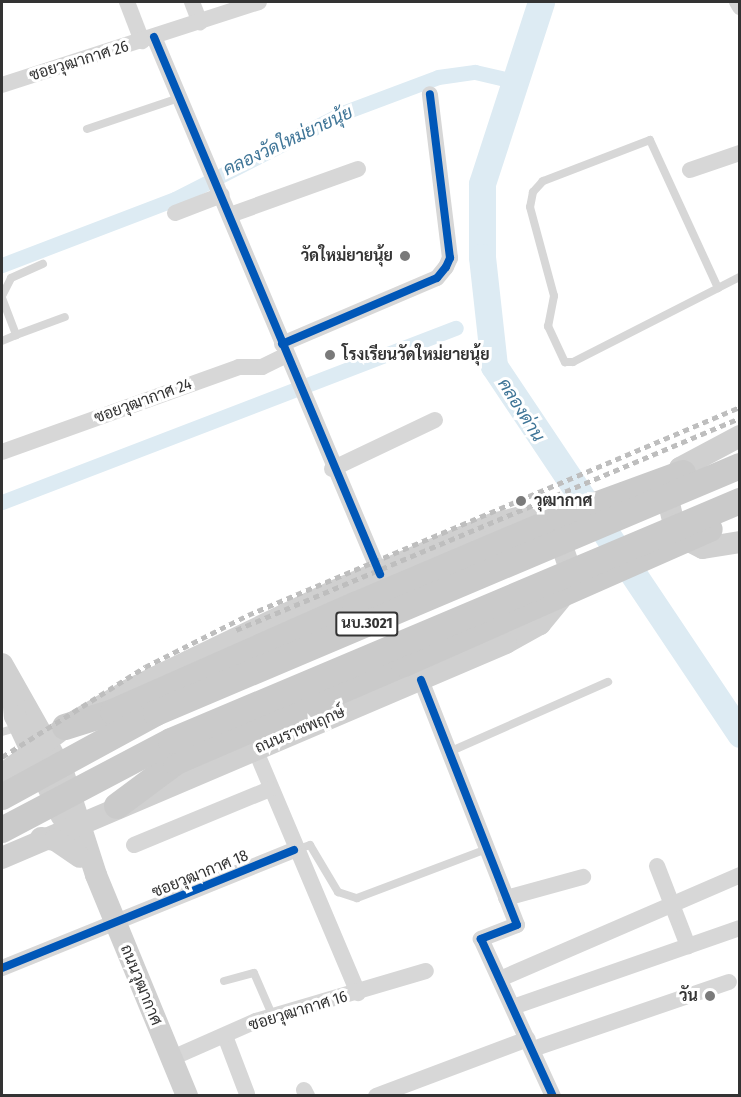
<!DOCTYPE html>
<html>
<head>
<meta charset="utf-8">
<style>
	body { margin:0 }
	#map { position:relative; width:741px; height:1097px; overflow:hidden; background:#fff; font-family:"Fira Sans Condensed",Sarabun,sans-serif }
	div>[style] { position:absolute }
	.canal>* { height:15px; margin:-7.5px; padding:0 7.5px; transform-origin:7.5px; border-radius:7.5px; background:#ddebf3 }
	.river>* { height:27px; margin:-13.5px; padding:0 13.5px; transform-origin:13.5px; border-radius:13.5px; background:#ddebf3 }
	.service>* { height:8px; margin:-4px; padding:0 4px; transform-origin:4px; border-radius:4px; background:#d7d7d7 }
	.minor>* { height:16px; margin:-8px; padding:0 8px; transform-origin:8px; border-radius:8px; background:#d7d7d7 }
	.secondary>* { height:22px; margin:-11px; padding:0 11px; transform-origin:11px; border-radius:11px; background:#d0d0d0 }
	.primary>* { height:26px; margin:-13px; padding:0 13px; transform-origin:13px; border-radius:13px; background:#cacaca }
	.rail>* { height:4.5px; margin-top:-2.25px; transform-origin:0; background:repeating-linear-gradient(90deg,#bebebe 0 6px,transparent 0 10.5px) }
	.primary-bridge>* { height:26px; margin:-13px; padding:0 13px; transform-origin:13px; border-radius:13px; background:#cacaca }
	.cycleway>* { height:8px; margin:-4px; padding:0 4px; transform-origin:4px; border-radius:4px; background:#0057b8 }
	.dots>* { width:16px; height:16px; translate:-50% -50%; box-sizing:border-box; border:3px solid #fff; border-radius:50% }
	span { translate:-50% -50%; white-space:nowrap; text-align:center; line-height:1.15; -webkit-text-stroke:6px #fff; paint-order:stroke }
	.shield-label span { padding:2px 4px; background:#fff; border:2px solid; border-radius:4px; -webkit-text-stroke-width:0 }
	.shield-label { font-size:15px; color:#333; font-weight:700 }
	.street-label { font-size:16px; color:#333 }
	.poi-label { font-size:16px; color:#333; font-weight:700 }
	.right { translate:-100% -50%; text-align:right }
	.left { translate:0 -50%; text-align:left }
	.water-label { font-size:18px; color:#3f7597; font-style:italic }
	.frame { position:absolute; inset:0; border:3px solid #333; pointer-events:none }
</style>
</head>
<body>
<div id="map">
	<div class="canal">
		<i style="left:2px;top:265px;width:185px;rotate:-20.9deg"></i>
		<i style="left:175px;top:199px;width:191px;rotate:-27.1deg"></i>
		<i style="left:345px;top:112px;width:99px;rotate:-20.6deg"></i>
		<i style="left:438px;top:77px;width:37px;rotate:-8deg"></i>
		<i style="left:475px;top:72px;width:40px;rotate:13deg"></i>
		<i style="left:2px;top:502px;width:486px;rotate:-21deg"></i>
	</div>
	<div class="river">
		<i style="left:541px;top:2px;width:191px;rotate:108deg"></i>
		<i style="left:482px;top:184px;width:73px;rotate:90deg"></i>
		<i style="left:482px;top:257px;width:110px;rotate:83.7deg"></i>
		<i style="left:494px;top:366px;width:443px;rotate:56.2deg"></i>
	</div>
	<div class="service">
		<i style="left:87px;top:129px;width:97px;rotate:-18.6deg"></i>
		<i style="left:718px;top:288px;width:163px;rotate:-114.7deg"></i>
		<i style="left:650px;top:140px;width:115px;rotate:159deg"></i>
		<i style="left:543px;top:181px;width:15px;rotate:132deg"></i>
		<i style="left:533px;top:192px;width:15px;rotate:101deg"></i>
		<i style="left:530px;top:207px;width:92px;rotate:74.9deg"></i>
		<i style="left:554px;top:296px;width:31px;rotate:101deg"></i>
		<i style="left:548px;top:326px;width:40px;rotate:65deg"></i>
		<i style="left:565px;top:362px;width:8px"></i>
		<i style="left:573px;top:362px;width:163px;rotate:-27deg"></i>
		<i style="left:718px;top:288px;width:25px;rotate:-27deg"></i>
		<i style="left:2px;top:296px;width:20px;rotate:-63deg"></i>
		<i style="left:11px;top:278px;width:35px;rotate:-24deg"></i>
		<i style="left:2px;top:298px;width:40px;rotate:69deg"></i>
		<i style="left:16px;top:335px;width:15px;rotate:157deg"></i>
		<i style="left:16px;top:335px;width:52px;rotate:-20.2deg"></i>
		<i style="left:2px;top:732px;width:15px;rotate:-16deg"></i>
		<i style="left:449px;top:752px;width:174px;rotate:-23.8deg"></i>
		<i style="left:295px;top:850px;width:16px;rotate:-18deg"></i>
		<i style="left:310px;top:845px;width:55px;rotate:59.2deg"></i>
		<i style="left:338px;top:892px;width:20px;rotate:18deg"></i>
		<i style="left:357px;top:898px;width:139px;rotate:-20.7deg"></i>
		<i style="left:224px;top:981px;width:31px;rotate:-15deg"></i>
		<i style="left:254px;top:973px;width:48px;rotate:66.6deg"></i>
	</div>
	<div class="minor">
		<i style="left:127px;top:2px;width:42px;rotate:69deg"></i>
		<i style="left:192px;top:2px;width:22px;rotate:69deg"></i>
		<i style="left:737px;top:2px;width:6px;rotate:59deg"></i>
		<i style="left:154px;top:37px;width:583px;rotate:67.18deg"></i>
		<i style="left:2px;top:85px;width:270px;rotate:-17.9deg"></i>
		<i style="left:690px;top:170px;width:53px;rotate:-18.8deg"></i>
		<i style="left:175px;top:213px;width:50px;rotate:-21deg"></i>
		<i style="left:230px;top:215px;width:136px;rotate:-19.8deg"></i>
		<i style="left:282px;top:344px;width:168px;rotate:-23.1deg"></i>
		<i style="left:437px;top:278px;width:14px;rotate:-51deg"></i>
		<i style="left:446px;top:267px;width:10px;rotate:-66deg"></i>
		<i style="left:450px;top:258px;width:165px;rotate:-97deg"></i>
		<i style="left:2px;top:452px;width:252px;rotate:-19.7deg"></i>
		<i style="left:239px;top:367px;width:23px"></i>
		<i style="left:262px;top:367px;width:25px;rotate:-26deg"></i>
		<i style="left:332px;top:469px;width:114px;rotate:-25.4deg"></i>
		<i style="left:421px;top:680px;width:263px;rotate:68.6deg"></i>
		<i style="left:517px;top:925px;width:39px;rotate:159deg"></i>
		<i style="left:481px;top:939px;width:173px;rotate:65.4deg"></i>
		<i style="left:255px;top:749px;width:265px;rotate:67.1deg"></i>
		<i style="left:134px;top:845px;width:147px;rotate:-22.4deg"></i>
		<i style="left:657px;top:866px;width:86px;rotate:68.8deg"></i>
		<i style="left:506px;top:898px;width:80px;rotate:-15.3deg"></i>
		<i style="left:2px;top:968px;width:315px;rotate:-22deg"></i>
		<i style="left:500px;top:979px;width:262px;rotate:-23.4deg"></i>
		<i style="left:513px;top:1007px;width:240px;rotate:-19.2deg"></i>
		<i style="left:225px;top:1036px;width:62px;rotate:69.2deg"></i>
		<i style="left:533px;top:1049px;width:207px;rotate:-18.9deg"></i>
		<i style="left:172px;top:1058px;width:92px;rotate:-23.8deg"></i>
		<i style="left:256px;top:1021px;width:177px;rotate:-16.4deg"></i>
		<i style="left:304px;top:1090px;width:7px;rotate:63deg"></i>
		<i style="left:376px;top:1096px;width:162px;rotate:-20.6deg"></i>
	</div>
	<div class="secondary">
		<i style="left:740px;top:436px;width:68px;rotate:151.9deg"></i>
		<i style="left:680px;top:468px;width:33px;rotate:111deg"></i>
		<i style="left:668px;top:499px;width:26px;rotate:77deg"></i>
		<i style="left:674px;top:524px;width:25px;rotate:47deg"></i>
		<i style="left:691px;top:542px;width:13px;rotate:27deg"></i>
		<i style="left:703px;top:548px;width:37px;rotate:-9deg"></i>
		<i style="left:2px;top:664px;width:124px;rotate:60.5deg"></i>
		<i style="left:63px;top:772px;width:108px;rotate:72.2deg"></i>
		<i style="left:96px;top:875px;width:239px;rotate:67.6deg"></i>
		<i style="left:12px;top:684px;width:32px;rotate:85deg"></i>
		<i style="left:15px;top:716px;width:111px;rotate:65deg"></i>
		<i style="left:2px;top:775px;width:79px;rotate:-37.3deg"></i>
		<i style="left:65px;top:727px;width:74px;rotate:-30deg"></i>
		<i style="left:129px;top:690px;width:225px;rotate:-25.8deg"></i>
		<i style="left:332px;top:592px;width:175px;rotate:-22.9deg"></i>
		<i style="left:493px;top:524px;width:30px;rotate:-14deg"></i>
		<i style="left:522px;top:517px;width:20px;rotate:18deg"></i>
		<i style="left:541px;top:523px;width:34px;rotate:50deg"></i>
		<i style="left:563px;top:549px;width:21px;rotate:71deg"></i>
		<i style="left:570px;top:569px;width:22px;rotate:98deg"></i>
		<i style="left:567px;top:591px;width:43px;rotate:129.3deg"></i>
		<i style="left:540px;top:624px;width:39px;rotate:151deg"></i>
		<i style="left:506px;top:643px;width:548px;rotate:156.9deg"></i>
		<i style="left:41px;top:838px;width:14px;rotate:8deg"></i>
		<i style="left:55px;top:840px;width:30px;rotate:34deg"></i>
	</div>
	<div class="primary">
		<i style="left:65px;top:727px;width:50px;rotate:-17.4deg"></i>
		<i style="left:113px;top:712px;width:265px;rotate:-23.9deg"></i>
		<i style="left:117px;top:806px;width:74px;rotate:-36.7deg"></i>
		<i style="left:176px;top:762px;width:248px;rotate:-23.3deg"></i>
	</div>
	<div class="rail">
		<i style="left:236px;top:630px;width:547px;rotate:-22.81deg"></i>
		<i style="left:2px;top:757px;width:169px;rotate:-32.2deg"></i>
		<i style="left:145px;top:667px;width:115px;rotate:-26.8deg"></i>
		<i style="left:248px;top:615px;width:534px;rotate:-22.92deg"></i>
	</div>
	<div class="primary-bridge">
		<i style="left:355px;top:605px;width:223px;rotate:-23deg"></i>
		<i style="left:560px;top:518px;width:131px;rotate:-20.1deg"></i>
		<i style="left:404px;top:664px;width:334px;rotate:-23.8deg"></i>
		<i style="left:2px;top:797px;width:175px;rotate:-28.6deg"></i>
		<i style="left:156px;top:713px;width:634px;rotate:-22.93deg"></i>
		<i style="left:2px;top:830px;width:191px;rotate:-27.8deg"></i>
		<i style="left:171px;top:741px;width:618px;rotate:-22.87deg"></i>
	</div>
	<div class="cycleway">
		<i style="left:154px;top:37px;width:583px;rotate:67.18deg"></i>
		<i style="left:282px;top:344px;width:168px;rotate:-23.1deg"></i>
		<i style="left:437px;top:278px;width:14px;rotate:-51deg"></i>
		<i style="left:446px;top:267px;width:10px;rotate:-66deg"></i>
		<i style="left:450px;top:258px;width:165px;rotate:-97deg"></i>
		<i style="left:421px;top:680px;width:263px;rotate:68.6deg"></i>
		<i style="left:517px;top:925px;width:39px;rotate:159deg"></i>
		<i style="left:481px;top:939px;width:173px;rotate:65.4deg"></i>
		<i style="left:2px;top:968px;width:315px;rotate:-22deg"></i>
	</div>
	<div class="dots">
		<i style="left:405px;top:256px;background:#7a7a7a"></i>
		<i style="left:330px;top:355px;background:#7a7a7a"></i>
		<i style="left:521px;top:501px;background:#7a7a7a"></i>
		<i style="left:710px;top:996px;background:#7a7a7a"></i>
	</div>
	<div class="shield-label">
		<span style="left:367px;top:624px">นบ.3021</span>
	</div>
	<div class="street-label">
		<span style="left:79px;top:61px;rotate:-17deg">ซอยวุฒากาศ 26</span>
		<span style="left:143px;top:401px;rotate:-20deg">ซอยวุฒากาศ 24</span>
		<span style="left:300px;top:730px;rotate:-23deg">ถนนราชพฤกษ์</span>
		<span style="left:200px;top:874px;rotate:-22deg">ซอยวุฒากาศ 18</span>
		<span style="left:141px;top:985px;rotate:68deg">ถนนวุฒากาศ</span>
		<span style="left:298px;top:1011px;rotate:-17deg">ซอยวุฒากาศ 16</span>
	</div>
	<div class="poi-label">
		<span class="right" style="left:393px;top:256px">วัดใหม่ยายนุ้ย</span>
		<span class="left" style="left:342px;top:355px">โรงเรียนวัดใหม่ยายนุ้ย</span>
		<span class="left" style="left:534px;top:501px">วุฒากาศ</span>
		<span class="right" style="left:698px;top:996px">วัน</span>
	</div>
	<div class="water-label">
		<span style="left:288px;top:141px;rotate:-25deg">คลองวัดใหม่ยายนุ้ย</span>
		<span style="left:521px;top:410px;rotate:58deg">คลองด่าน</span>
	</div>
	<div class="frame"></div>
</div>
</body>
</html>
